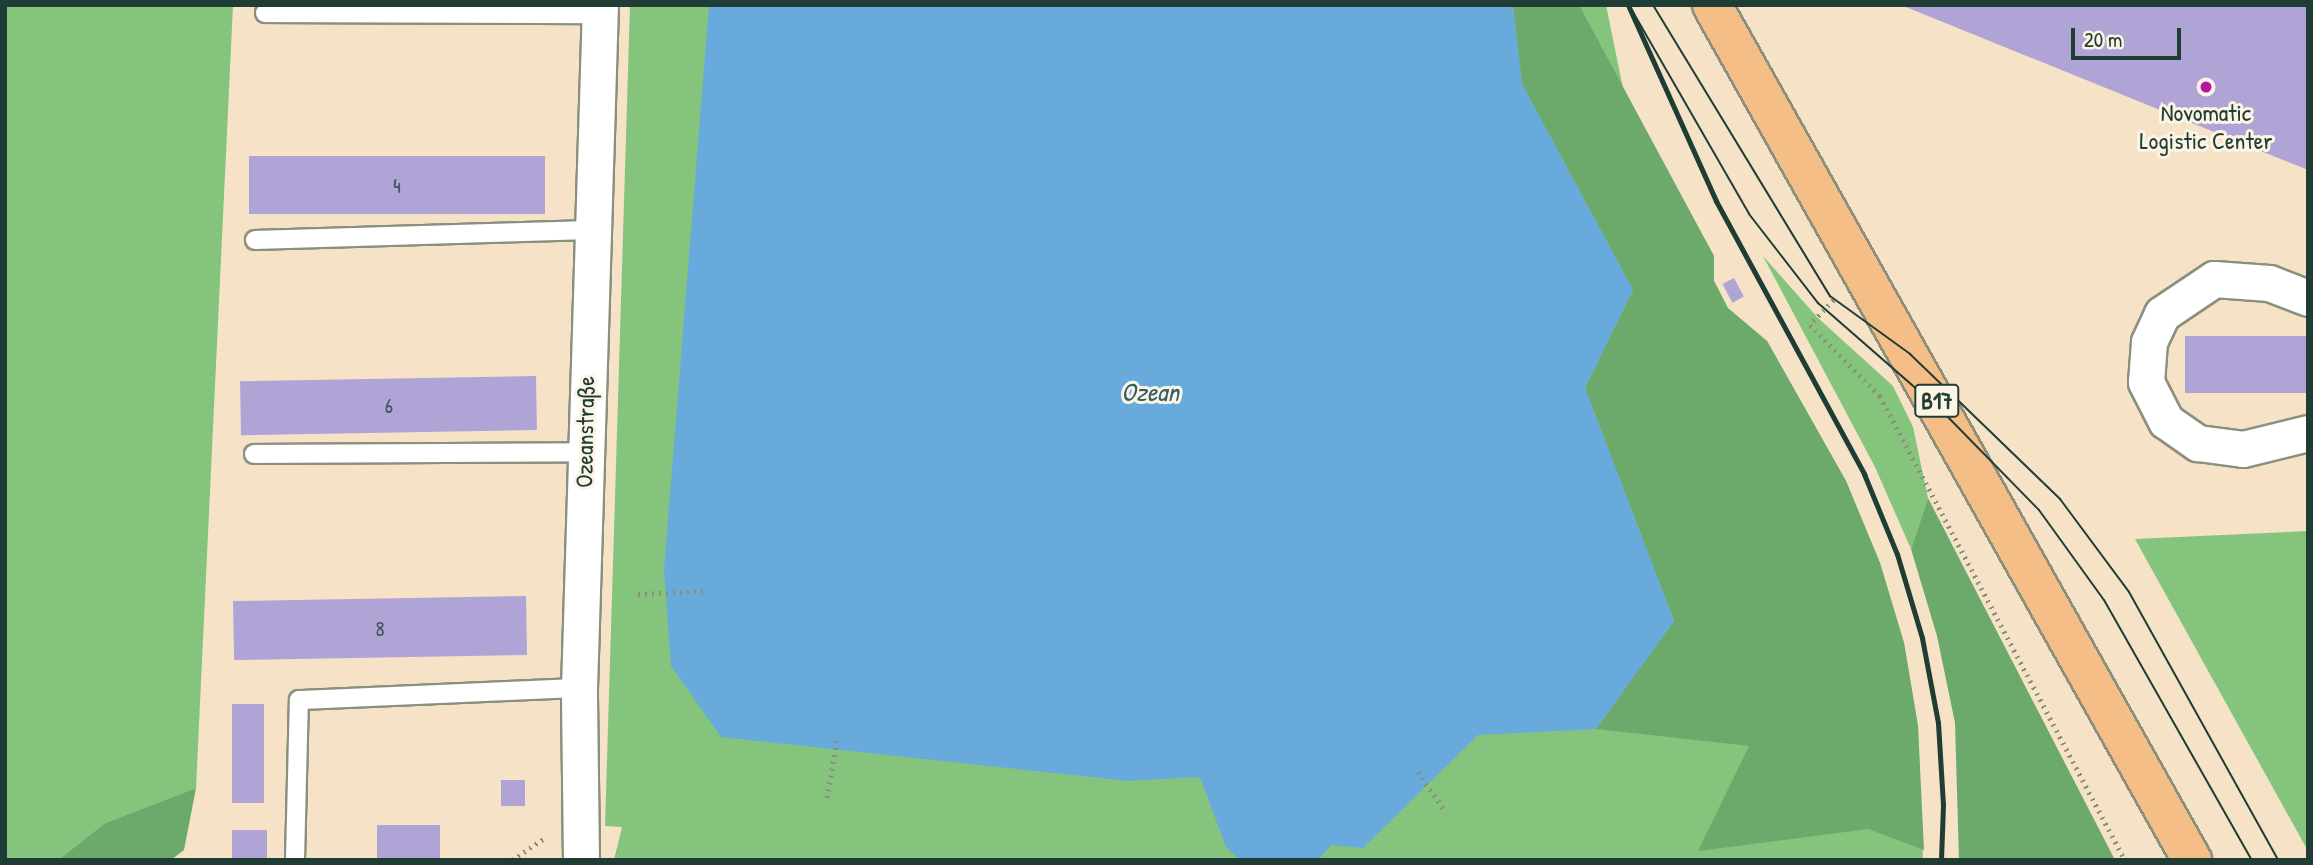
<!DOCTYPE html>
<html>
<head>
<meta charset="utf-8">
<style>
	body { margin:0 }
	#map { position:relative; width:2313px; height:865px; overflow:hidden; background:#f5e2c7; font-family:"Patrick Hand",sans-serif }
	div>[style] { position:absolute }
	.green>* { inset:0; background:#85c47c }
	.forest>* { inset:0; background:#6caa6c }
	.water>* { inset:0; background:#68aadc }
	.building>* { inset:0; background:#b0a3d5; transform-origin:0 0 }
	.path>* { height:4.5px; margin-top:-2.25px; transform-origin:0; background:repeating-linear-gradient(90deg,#8a907e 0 2px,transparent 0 7px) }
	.roads { filter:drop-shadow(2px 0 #8a907e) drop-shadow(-2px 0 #8a907e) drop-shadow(0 2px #8a907e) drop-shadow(0 -2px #8a907e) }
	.lane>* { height:18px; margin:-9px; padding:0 9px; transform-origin:9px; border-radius:9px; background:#fff }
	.street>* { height:35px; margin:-17.5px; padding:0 17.5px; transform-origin:17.5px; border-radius:17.5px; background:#fff }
	.primary>* { height:38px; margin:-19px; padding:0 19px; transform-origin:19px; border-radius:19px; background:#f6be87 }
	.tram>* { height:2px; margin:-1px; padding:0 1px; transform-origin:1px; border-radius:1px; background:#1f3d34 }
	.rail>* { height:5px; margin:-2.5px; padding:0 2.5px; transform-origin:2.5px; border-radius:2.5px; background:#1f3d34 }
	.dots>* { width:19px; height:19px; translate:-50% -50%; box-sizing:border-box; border:4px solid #fcf5e5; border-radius:50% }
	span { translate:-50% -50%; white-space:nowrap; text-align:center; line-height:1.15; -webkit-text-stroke:6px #fcf5e5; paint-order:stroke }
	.number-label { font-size:21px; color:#43565c }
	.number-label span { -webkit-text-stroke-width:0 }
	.shield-label span { padding:2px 5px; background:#fcf5e5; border:2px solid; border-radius:5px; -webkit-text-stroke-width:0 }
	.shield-label { font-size:23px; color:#1f3d34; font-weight:700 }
	.poi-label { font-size:24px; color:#1f3d34 }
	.street-label { font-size:24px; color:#1f3d34 }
	.water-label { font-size:26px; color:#355e66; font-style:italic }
	.frame { position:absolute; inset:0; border:7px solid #1f3d34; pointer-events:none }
	.scale { position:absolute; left:2071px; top:28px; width:110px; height:32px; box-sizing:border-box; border:4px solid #1f3d34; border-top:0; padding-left:9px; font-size:21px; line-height:24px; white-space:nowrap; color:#1f3d34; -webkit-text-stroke:5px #fcf5e5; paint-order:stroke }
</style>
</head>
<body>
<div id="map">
	<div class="green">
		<i style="clip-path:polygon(5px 5px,233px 5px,196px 788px,105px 823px,58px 860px,5px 860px)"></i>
		<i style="clip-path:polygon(630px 5px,1606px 5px,1624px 93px,1714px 256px,1714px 281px,1728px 309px,1767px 341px,1846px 481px,1880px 563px,1904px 643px,1918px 726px,1923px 860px,614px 860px,622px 827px,605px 826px)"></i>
		<i style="clip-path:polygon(1763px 256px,1818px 318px,1893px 386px,1913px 427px,1928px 498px,1911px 549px,1875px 467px)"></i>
		<i style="clip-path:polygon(2308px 531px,2308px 851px,2135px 539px)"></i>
	</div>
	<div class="forest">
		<i style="clip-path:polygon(1513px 5px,1579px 5px,1714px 256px,1714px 281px,1728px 308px,1767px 341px,1846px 481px,1880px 563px,1904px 643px,1918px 726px,1924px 850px,1868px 829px,1698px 851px,1749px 746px,1596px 729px,1674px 621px,1585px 388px,1633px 290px,1522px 84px)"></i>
		<i style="clip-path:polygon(1928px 498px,2115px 860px,1959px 860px,1955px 723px,1937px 636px,1911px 549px)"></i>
		<i style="clip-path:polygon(196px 788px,184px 850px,171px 860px,58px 860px,105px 823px)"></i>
	</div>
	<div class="water">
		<i style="clip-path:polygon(709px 5px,1513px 5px,1522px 84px,1633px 290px,1585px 388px,1674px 621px,1596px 729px,1478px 735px,1363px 848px,1331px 845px,1318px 860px,1240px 860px,1226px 847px,1200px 777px,1128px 781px,721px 737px,671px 666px,664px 570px)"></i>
	</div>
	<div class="building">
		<i style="clip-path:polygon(1901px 5px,2308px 5px,2308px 170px)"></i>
		<i style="left:545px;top:156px;width:58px;height:296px;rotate:90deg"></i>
		<i style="left:1734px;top:278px;width:21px;height:13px;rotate:62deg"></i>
		<i style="left:2308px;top:336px;width:57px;height:123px;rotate:90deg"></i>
		<i style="left:536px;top:376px;width:54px;height:296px;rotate:89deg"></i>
		<i style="left:526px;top:596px;width:59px;height:293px;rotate:89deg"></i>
		<i style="left:232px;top:704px;width:32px;height:99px"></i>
		<i style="left:525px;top:780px;width:26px;height:24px;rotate:90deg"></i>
		<i style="left:377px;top:825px;width:63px;height:35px"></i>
		<i style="left:232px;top:830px;width:35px;height:30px"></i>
	</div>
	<div class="path">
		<i style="left:1834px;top:300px;width:35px;rotate:134deg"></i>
		<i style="left:1810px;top:325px;width:100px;rotate:45.4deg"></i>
		<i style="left:1880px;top:396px;width:525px;rotate:62.17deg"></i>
		<i style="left:638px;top:594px;width:65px;rotate:-2.6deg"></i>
		<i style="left:1418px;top:772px;width:49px;rotate:55deg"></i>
		<i style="left:827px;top:798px;width:62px;rotate:-80.7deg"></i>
		<i style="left:512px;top:860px;width:41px;rotate:-34.1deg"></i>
	</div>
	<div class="roads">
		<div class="lane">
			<i style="left:265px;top:13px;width:335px;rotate:0.2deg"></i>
			<i style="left:255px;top:240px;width:335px;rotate:-1.7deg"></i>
			<i style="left:254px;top:454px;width:331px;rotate:-0.3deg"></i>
			<i style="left:295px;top:860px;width:160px;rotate:-88.6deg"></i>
			<i style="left:299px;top:700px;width:280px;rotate:-2.5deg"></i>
		</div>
		<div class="street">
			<i style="left:2308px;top:298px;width:42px;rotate:-159deg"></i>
			<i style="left:2269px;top:283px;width:55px;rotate:-175.8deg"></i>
			<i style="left:2214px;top:279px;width:63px;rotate:146.1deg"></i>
			<i style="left:2162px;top:314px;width:31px;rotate:115deg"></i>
			<i style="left:2149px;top:342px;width:40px;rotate:94.3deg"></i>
			<i style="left:2146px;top:382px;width:44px;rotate:62.9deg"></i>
			<i style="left:2166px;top:421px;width:39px;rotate:35deg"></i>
			<i style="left:2198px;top:443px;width:45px;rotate:7.6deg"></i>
			<i style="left:2243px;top:449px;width:67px;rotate:-13.8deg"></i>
			<i style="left:581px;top:860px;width:172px;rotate:-90.7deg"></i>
			<i style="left:579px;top:688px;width:683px;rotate:-88.24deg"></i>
		</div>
		<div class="primary">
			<i style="left:1712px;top:5px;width:981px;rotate:60.69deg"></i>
		</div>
	</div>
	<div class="tram">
		<i style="left:1629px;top:5px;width:241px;rotate:60.1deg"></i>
		<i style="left:1749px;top:214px;width:113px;rotate:52.2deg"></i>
		<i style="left:1818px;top:303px;width:166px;rotate:41.1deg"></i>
		<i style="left:1943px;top:412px;width:137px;rotate:45.6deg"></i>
		<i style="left:2039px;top:510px;width:111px;rotate:54.2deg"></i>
		<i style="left:2104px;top:600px;width:299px;rotate:60.4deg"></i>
		<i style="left:1653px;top:5px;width:341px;rotate:58.7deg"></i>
		<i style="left:1830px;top:296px;width:99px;rotate:35.9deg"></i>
		<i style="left:1910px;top:354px;width:209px;rotate:44deg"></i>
		<i style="left:2060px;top:499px;width:116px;rotate:53.4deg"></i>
		<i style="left:2129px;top:592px;width:307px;rotate:60.9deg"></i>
	</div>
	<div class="rail">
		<i style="left:1628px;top:5px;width:215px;rotate:65.8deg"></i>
		<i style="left:1716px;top:201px;width:311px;rotate:61.5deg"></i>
		<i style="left:1864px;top:474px;width:87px;rotate:67.6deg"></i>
		<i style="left:1897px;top:554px;width:88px;rotate:73.4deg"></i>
		<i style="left:1922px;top:638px;width:86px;rotate:79.3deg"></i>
		<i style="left:1938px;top:723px;width:82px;rotate:86.5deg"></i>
		<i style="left:1943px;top:805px;width:55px;rotate:92.1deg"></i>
	</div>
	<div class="dots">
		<i style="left:2206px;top:87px;background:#b5179e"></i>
	</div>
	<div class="number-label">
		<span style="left:397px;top:186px">4</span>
		<span style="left:389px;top:406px">6</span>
		<span style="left:380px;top:629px">8</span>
	</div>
	<div class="shield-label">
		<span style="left:1937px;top:401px">B17</span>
	</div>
	<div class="poi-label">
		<span style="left:2206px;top:127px">Novomatic<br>Logistic Center</span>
	</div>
	<div class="street-label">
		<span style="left:585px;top:432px;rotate:-89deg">Ozeanstraße</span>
	</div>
	<div class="water-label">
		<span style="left:1150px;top:392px">Ozean</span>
	</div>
	<div class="frame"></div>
	<div class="scale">20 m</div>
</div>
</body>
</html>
